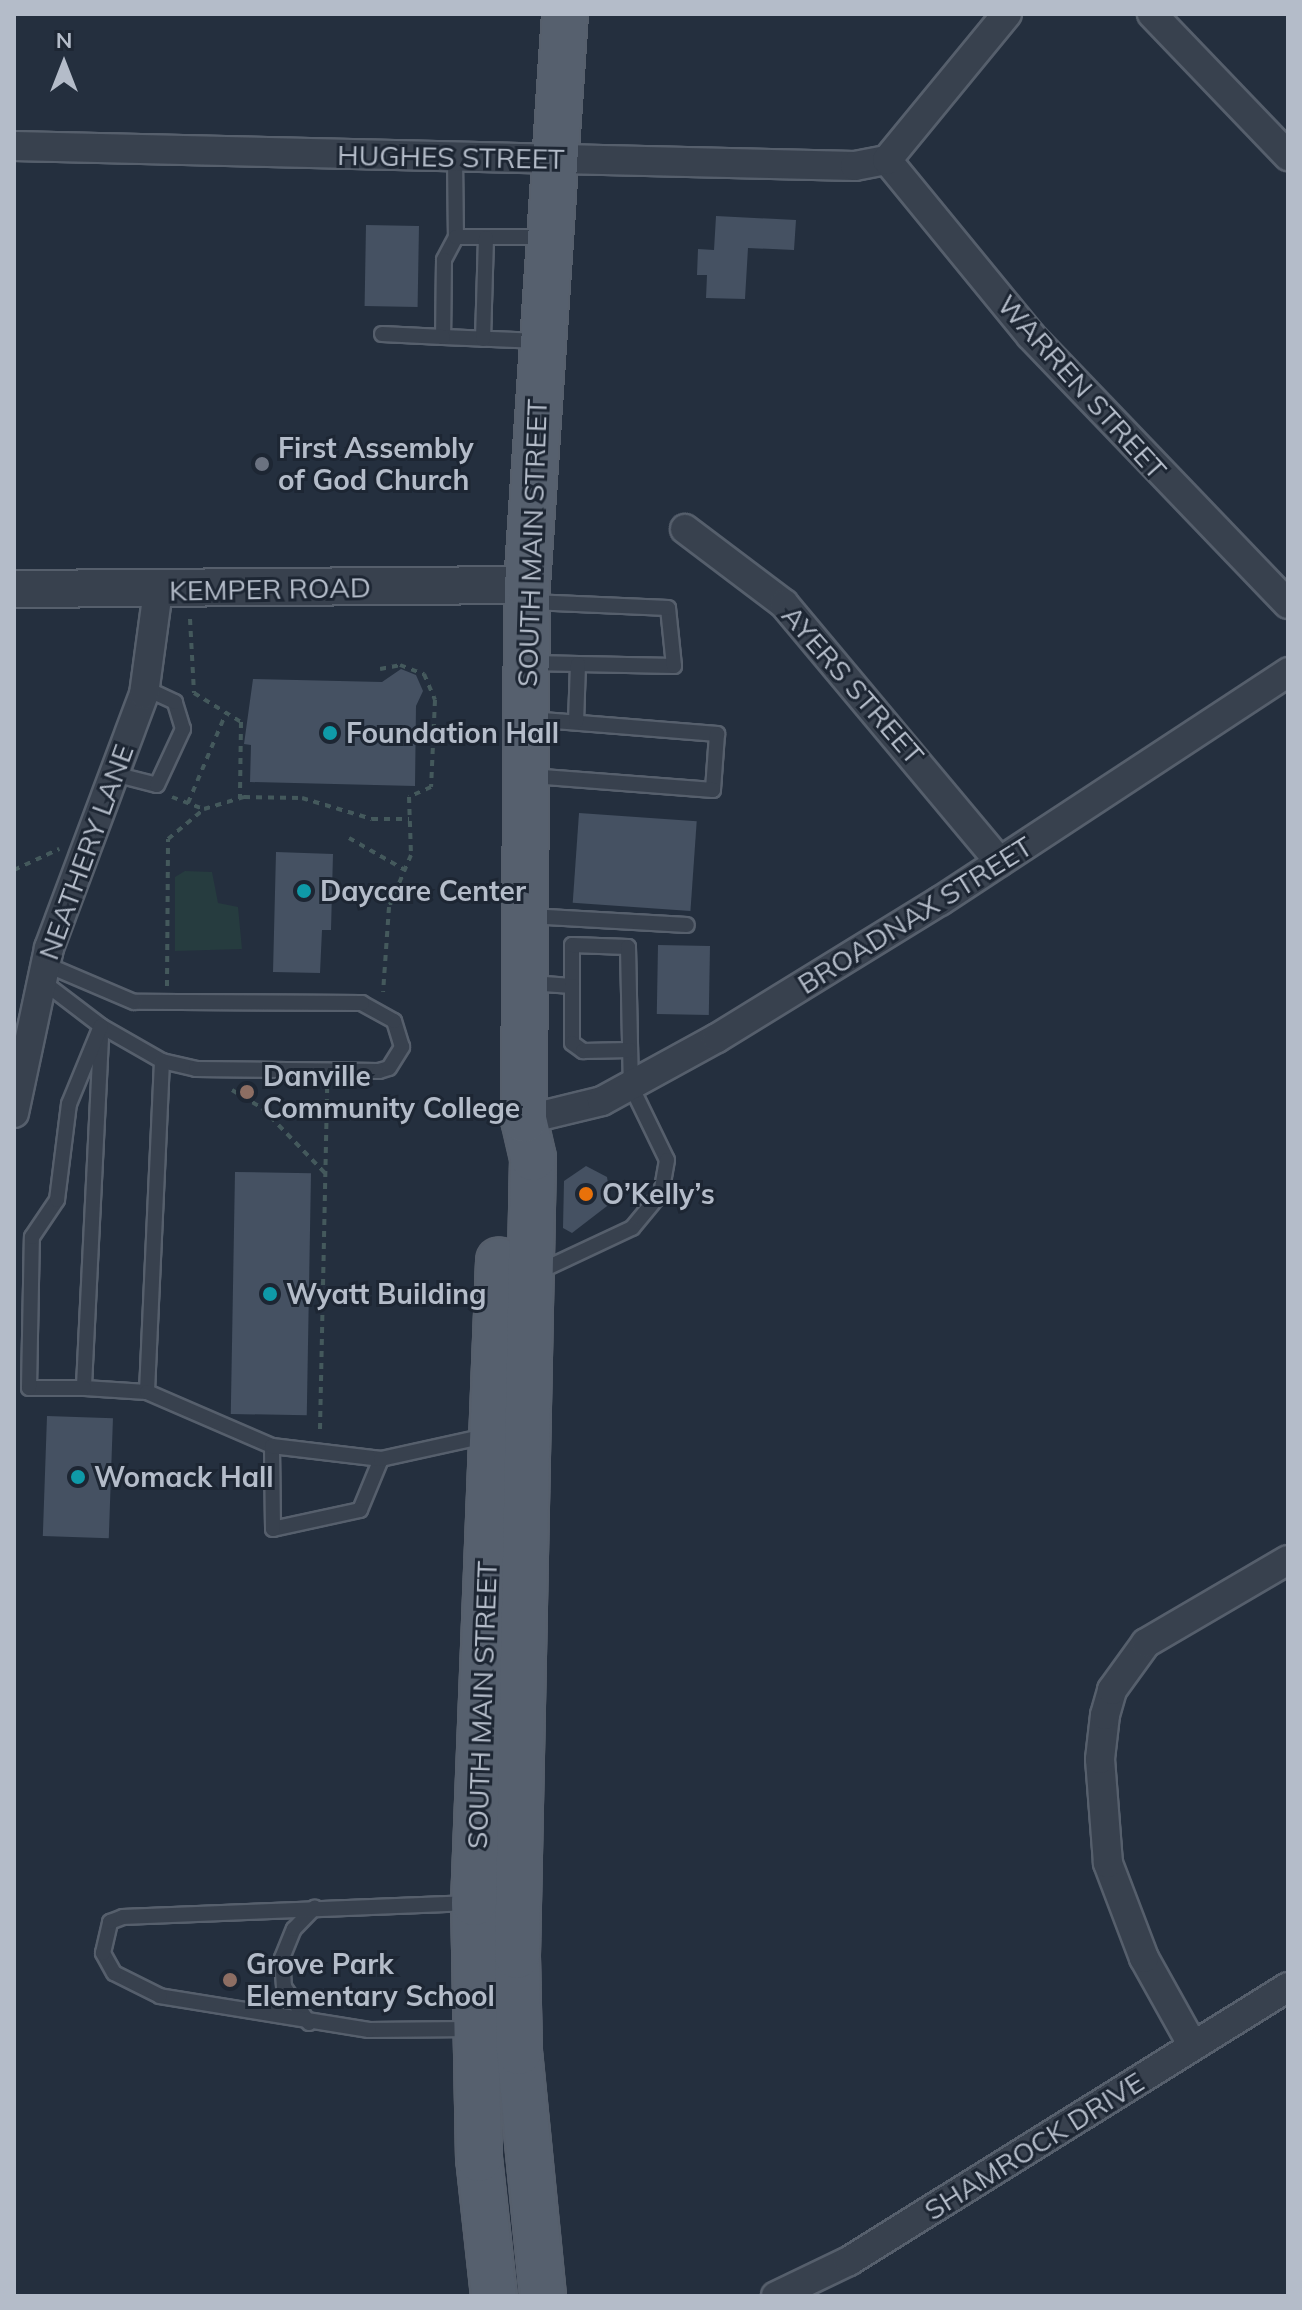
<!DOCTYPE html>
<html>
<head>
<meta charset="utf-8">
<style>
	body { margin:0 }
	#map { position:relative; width:1302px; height:2310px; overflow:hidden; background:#242f3e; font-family:Mulish,sans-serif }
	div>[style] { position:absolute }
	.green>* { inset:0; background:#263c3f }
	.building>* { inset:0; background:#455162; transform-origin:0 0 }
	.path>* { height:4px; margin-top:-2px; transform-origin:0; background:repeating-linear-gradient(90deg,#44595c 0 6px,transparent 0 12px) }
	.roads { filter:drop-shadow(2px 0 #565f6c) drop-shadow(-2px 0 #565f6c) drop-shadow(0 2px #565f6c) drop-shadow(0 -2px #565f6c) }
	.service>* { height:14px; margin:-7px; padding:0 7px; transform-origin:7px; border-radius:7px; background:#38414e }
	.minor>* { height:28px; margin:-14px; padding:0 14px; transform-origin:14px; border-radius:14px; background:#38414e }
	.tertiary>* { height:36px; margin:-18px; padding:0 18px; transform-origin:18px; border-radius:18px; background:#38414e }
	.primary>* { height:44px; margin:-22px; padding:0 22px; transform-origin:22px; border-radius:22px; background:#56606e }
	.dots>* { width:22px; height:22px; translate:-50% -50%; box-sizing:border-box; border:4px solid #1d2633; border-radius:50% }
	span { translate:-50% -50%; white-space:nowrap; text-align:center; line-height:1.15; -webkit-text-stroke:6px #1d2633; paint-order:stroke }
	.street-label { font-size:28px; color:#b4bcc9 }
	.poi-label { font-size:28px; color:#b4bcc9; font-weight:700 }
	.left { translate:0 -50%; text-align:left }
	.frame { position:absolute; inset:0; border:16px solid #b4bcc9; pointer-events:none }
	.north { position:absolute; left:24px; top:24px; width:80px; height:80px; -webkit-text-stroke:6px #1d2633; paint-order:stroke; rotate:0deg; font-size:22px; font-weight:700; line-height:32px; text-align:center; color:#b4bcc9 }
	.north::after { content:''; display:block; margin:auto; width:28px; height:36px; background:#b4bcc9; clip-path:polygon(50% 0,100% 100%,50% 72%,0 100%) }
</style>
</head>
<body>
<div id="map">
	<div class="green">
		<i style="clip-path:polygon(185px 871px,212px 872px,218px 903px,238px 907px,242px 949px,175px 951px,175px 877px)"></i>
	</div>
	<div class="building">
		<i style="clip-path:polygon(716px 216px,796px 220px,794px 250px,748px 248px,745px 299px,706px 298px,707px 275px,697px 275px,698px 249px,714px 250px)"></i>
		<i style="left:366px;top:225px;width:53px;height:81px;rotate:1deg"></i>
		<i style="clip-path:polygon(401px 669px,416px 675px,423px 691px,416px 706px,415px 786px,250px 782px,251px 745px,244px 744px,253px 679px,382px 682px)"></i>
		<i style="left:579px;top:813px;width:118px;height:90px;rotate:4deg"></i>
		<i style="clip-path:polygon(276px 852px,333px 854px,331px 930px,322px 930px,320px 973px,273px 972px)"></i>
		<i style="left:658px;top:945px;width:52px;height:69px;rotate:1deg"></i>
		<i style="clip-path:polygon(586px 1166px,607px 1177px,611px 1203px,572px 1233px,563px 1228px,564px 1181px)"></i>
		<i style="left:235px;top:1172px;width:76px;height:242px;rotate:1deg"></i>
		<i style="left:47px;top:1416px;width:66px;height:120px;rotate:2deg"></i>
	</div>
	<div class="path">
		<i style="left:190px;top:619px;width:74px;rotate:86.9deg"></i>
		<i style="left:194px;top:693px;width:55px;rotate:31.7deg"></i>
		<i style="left:241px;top:722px;width:76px;rotate:90.8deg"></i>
		<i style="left:380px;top:669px;width:20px;rotate:-11deg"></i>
		<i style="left:400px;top:665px;width:26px;rotate:21deg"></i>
		<i style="left:424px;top:674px;width:28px;rotate:67deg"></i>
		<i style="left:435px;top:700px;width:87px;rotate:92.6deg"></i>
		<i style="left:431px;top:787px;width:24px;rotate:156deg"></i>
		<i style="left:409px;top:797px;width:58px;rotate:88deg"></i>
		<i style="left:411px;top:855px;width:56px;rotate:112.9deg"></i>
		<i style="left:389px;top:907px;width:85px;rotate:94deg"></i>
		<i style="left:172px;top:797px;width:34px;rotate:21deg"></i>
		<i style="left:204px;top:809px;width:42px;rotate:-16.7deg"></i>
		<i style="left:244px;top:797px;width:58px;rotate:1deg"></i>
		<i style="left:302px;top:798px;width:73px;rotate:16.7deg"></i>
		<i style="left:372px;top:819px;width:37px"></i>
		<i style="left:188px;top:803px;width:98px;rotate:-67.1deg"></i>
		<i style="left:349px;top:838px;width:64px;rotate:29.7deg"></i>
		<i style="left:14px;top:870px;width:50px;rotate:-25deg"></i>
		<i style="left:167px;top:986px;width:147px;rotate:-89.6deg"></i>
		<i style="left:168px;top:839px;width:47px;rotate:-39.8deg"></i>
		<i style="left:232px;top:1090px;width:35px;rotate:31deg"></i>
		<i style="left:262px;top:1108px;width:92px;rotate:45.9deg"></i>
		<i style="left:320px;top:1429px;width:341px;rotate:-88.8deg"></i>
	</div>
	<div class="roads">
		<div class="service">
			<i style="left:455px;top:158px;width:79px;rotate:89.3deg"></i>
			<i style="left:456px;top:237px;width:26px;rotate:118deg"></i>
			<i style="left:444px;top:260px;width:77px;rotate:90.7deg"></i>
			<i style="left:443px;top:337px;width:97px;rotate:2.4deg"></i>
			<i style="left:456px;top:237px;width:88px"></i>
			<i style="left:382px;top:334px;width:61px;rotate:2.8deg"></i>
			<i style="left:483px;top:339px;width:101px;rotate:-88.3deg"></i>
			<i style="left:531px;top:663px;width:143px;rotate:1.2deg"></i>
			<i style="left:674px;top:666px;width:58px;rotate:-95.9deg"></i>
			<i style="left:668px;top:608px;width:137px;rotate:-177.5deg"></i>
			<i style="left:530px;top:719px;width:188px;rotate:4.6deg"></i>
			<i style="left:717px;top:734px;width:56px;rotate:94.1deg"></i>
			<i style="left:713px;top:790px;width:184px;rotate:-175.6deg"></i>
			<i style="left:576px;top:722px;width:58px;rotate:-88deg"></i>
			<i style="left:114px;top:774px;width:44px;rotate:14.3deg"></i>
			<i style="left:157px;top:785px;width:62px;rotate:-65.1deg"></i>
			<i style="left:183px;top:729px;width:28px;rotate:-107deg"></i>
			<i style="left:175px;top:702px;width:33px;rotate:-155deg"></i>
			<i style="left:529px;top:916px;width:158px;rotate:3.3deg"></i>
			<i style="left:42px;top:981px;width:74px;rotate:37.3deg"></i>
			<i style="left:101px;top:1026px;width:70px;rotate:29.8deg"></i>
			<i style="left:162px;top:1061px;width:35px;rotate:13deg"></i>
			<i style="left:196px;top:1069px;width:183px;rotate:0.6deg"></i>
			<i style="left:379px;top:1071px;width:10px;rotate:-17deg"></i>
			<i style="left:389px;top:1068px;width:25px;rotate:-58deg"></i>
			<i style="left:402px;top:1047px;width:27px;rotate:-107deg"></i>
			<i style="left:394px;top:1021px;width:37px;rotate:-151deg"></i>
			<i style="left:362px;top:1003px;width:228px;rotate:-179.7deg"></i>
			<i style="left:134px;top:1002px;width:97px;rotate:-156.9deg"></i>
			<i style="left:530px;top:983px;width:42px;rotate:4.1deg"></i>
			<i style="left:572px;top:986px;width:41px;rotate:-90deg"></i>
			<i style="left:572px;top:945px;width:56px;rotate:2deg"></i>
			<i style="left:628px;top:947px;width:139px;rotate:88.8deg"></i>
			<i style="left:631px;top:1086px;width:82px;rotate:64.1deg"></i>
			<i style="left:667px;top:1160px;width:34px;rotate:100deg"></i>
			<i style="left:661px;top:1193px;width:45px;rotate:129.6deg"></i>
			<i style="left:632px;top:1228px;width:104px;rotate:154.9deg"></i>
			<i style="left:572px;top:986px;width:57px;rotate:90deg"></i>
			<i style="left:572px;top:1043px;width:14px;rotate:36deg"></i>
			<i style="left:583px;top:1051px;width:47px;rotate:-1.2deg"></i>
			<i style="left:101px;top:1038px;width:350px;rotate:92.8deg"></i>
			<i style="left:84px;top:1388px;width:63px;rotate:3.6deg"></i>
			<i style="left:162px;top:1061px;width:331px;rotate:92.6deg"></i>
			<i style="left:147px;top:1392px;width:136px;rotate:23.4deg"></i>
			<i style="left:84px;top:1388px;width:55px;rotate:180deg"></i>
			<i style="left:29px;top:1388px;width:151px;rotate:-88.9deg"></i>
			<i style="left:32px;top:1237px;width:45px;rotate:-56deg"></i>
			<i style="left:57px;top:1200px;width:97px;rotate:-82.9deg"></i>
			<i style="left:69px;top:1104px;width:84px;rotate:-67.7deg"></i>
			<i style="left:381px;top:1459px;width:55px;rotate:112.4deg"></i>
			<i style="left:360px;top:1510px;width:89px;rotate:167.7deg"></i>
			<i style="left:273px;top:1529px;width:83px;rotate:-90.7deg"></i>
			<i style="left:272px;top:1446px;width:110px;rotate:6.8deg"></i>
			<i style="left:381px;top:1459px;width:107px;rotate:-12.4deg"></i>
			<i style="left:309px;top:2023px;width:44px;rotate:-124.8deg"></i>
			<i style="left:284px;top:1987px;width:29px;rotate:-94deg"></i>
			<i style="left:282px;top:1958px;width:31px;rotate:-68deg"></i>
			<i style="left:294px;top:1929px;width:30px;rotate:-46deg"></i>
			<i style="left:470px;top:2029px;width:101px;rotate:179.4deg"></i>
			<i style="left:369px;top:2030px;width:212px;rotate:-170.8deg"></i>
			<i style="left:160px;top:1996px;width:51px;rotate:-153.4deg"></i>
			<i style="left:114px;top:1973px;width:23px;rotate:-119deg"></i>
			<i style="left:103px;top:1953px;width:32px;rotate:-77deg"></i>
			<i style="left:110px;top:1922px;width:14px;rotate:-21deg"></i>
			<i style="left:123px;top:1917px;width:348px;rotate:-2.3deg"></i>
		</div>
		<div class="minor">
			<i style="left:1152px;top:14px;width:197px;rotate:46.2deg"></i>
			<i style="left:14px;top:146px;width:841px;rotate:1.36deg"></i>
			<i style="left:855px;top:166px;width:33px;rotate:-11deg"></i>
			<i style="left:887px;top:160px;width:227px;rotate:50.7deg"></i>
			<i style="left:1031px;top:336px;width:371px;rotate:46.2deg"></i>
			<i style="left:887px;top:160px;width:189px;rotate:-50.6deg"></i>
			<i style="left:685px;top:529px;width:124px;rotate:37.1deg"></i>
			<i style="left:784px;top:604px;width:336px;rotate:50.1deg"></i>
			<i style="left:14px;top:1113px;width:169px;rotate:-78deg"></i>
			<i style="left:49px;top:948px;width:271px;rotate:-69.5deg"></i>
			<i style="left:144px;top:694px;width:104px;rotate:-82.3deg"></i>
			<i style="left:524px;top:1120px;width:80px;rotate:-13.7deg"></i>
			<i style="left:602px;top:1101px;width:131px;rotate:-28.7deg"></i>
			<i style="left:717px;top:1038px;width:262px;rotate:-31.6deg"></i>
			<i style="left:940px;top:901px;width:417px;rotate:-33.3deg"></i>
			<i style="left:1193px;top:2046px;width:101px;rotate:-119.1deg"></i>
			<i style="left:1144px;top:1958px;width:102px;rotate:-110.8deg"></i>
			<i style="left:1108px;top:1863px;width:104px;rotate:-94.4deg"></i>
			<i style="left:1100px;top:1759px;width:44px;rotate:-83.5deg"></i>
			<i style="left:1105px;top:1715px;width:26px;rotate:-74deg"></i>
			<i style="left:1112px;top:1690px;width:58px;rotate:-54.1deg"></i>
			<i style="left:1146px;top:1643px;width:164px;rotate:-30.3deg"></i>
			<i style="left:776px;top:2296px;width:81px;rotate:-25.6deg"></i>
			<i style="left:849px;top:2261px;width:517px;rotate:-31.97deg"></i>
		</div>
		<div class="tertiary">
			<i style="left:14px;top:589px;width:513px;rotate:-0.45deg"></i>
		</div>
		<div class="primary">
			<i style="left:494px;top:2296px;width:138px;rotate:-96.2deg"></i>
			<i style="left:479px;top:2159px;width:256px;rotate:-91.1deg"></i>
			<i style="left:474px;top:1903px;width:643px;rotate:-87.77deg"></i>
			<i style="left:543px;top:2296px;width:245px;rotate:-95.6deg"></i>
			<i style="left:519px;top:2052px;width:96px;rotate:-91.2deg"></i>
			<i style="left:517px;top:1956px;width:798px;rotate:-88.85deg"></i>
			<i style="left:533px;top:1158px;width:39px;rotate:-103deg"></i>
			<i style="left:524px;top:1120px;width:535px;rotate:-89.68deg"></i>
			<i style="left:527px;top:585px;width:572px;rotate:-86.19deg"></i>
		</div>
	</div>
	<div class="dots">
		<i style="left:262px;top:464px;background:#6b7280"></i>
		<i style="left:330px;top:733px;background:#0f9aa8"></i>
		<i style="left:304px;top:891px;background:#0f9aa8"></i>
		<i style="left:247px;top:1092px;background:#8d6e63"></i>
		<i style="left:586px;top:1194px;background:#e8710a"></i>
		<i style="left:270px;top:1294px;background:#0f9aa8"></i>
		<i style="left:78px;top:1477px;background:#0f9aa8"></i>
		<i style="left:230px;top:1980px;background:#8d6e63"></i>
	</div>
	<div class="street-label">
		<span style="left:451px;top:157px;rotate:1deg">HUGHES STREET</span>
		<span style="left:1082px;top:387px;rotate:48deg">WARREN STREET</span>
		<span style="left:532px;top:543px;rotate:-88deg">SOUTH MAIN STREET</span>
		<span style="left:270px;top:589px;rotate:-1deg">KEMPER ROAD</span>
		<span style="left:853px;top:685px;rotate:49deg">AYERS STREET</span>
		<span style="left:86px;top:852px;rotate:-70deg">NEATHERY LANE</span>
		<span style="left:915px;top:915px;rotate:-32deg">BROADNAX STREET</span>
		<span style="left:482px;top:1705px;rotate:-88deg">SOUTH MAIN STREET</span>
		<span style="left:1034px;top:2146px;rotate:-32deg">SHAMROCK DRIVE</span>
	</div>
	<div class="poi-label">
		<span class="left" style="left:278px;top:464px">First Assembly<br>of God Church</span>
		<span class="left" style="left:346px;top:733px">Foundation Hall</span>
		<span class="left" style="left:320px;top:891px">Daycare Center</span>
		<span class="left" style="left:263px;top:1092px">Danville<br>Community College</span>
		<span class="left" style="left:602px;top:1194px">O’Kelly’s</span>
		<span class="left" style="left:286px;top:1294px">Wyatt Building</span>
		<span class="left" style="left:94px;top:1477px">Womack Hall</span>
		<span class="left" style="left:246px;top:1980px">Grove Park<br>Elementary School</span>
	</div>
	<div class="frame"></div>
	<div class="north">N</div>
</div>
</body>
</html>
